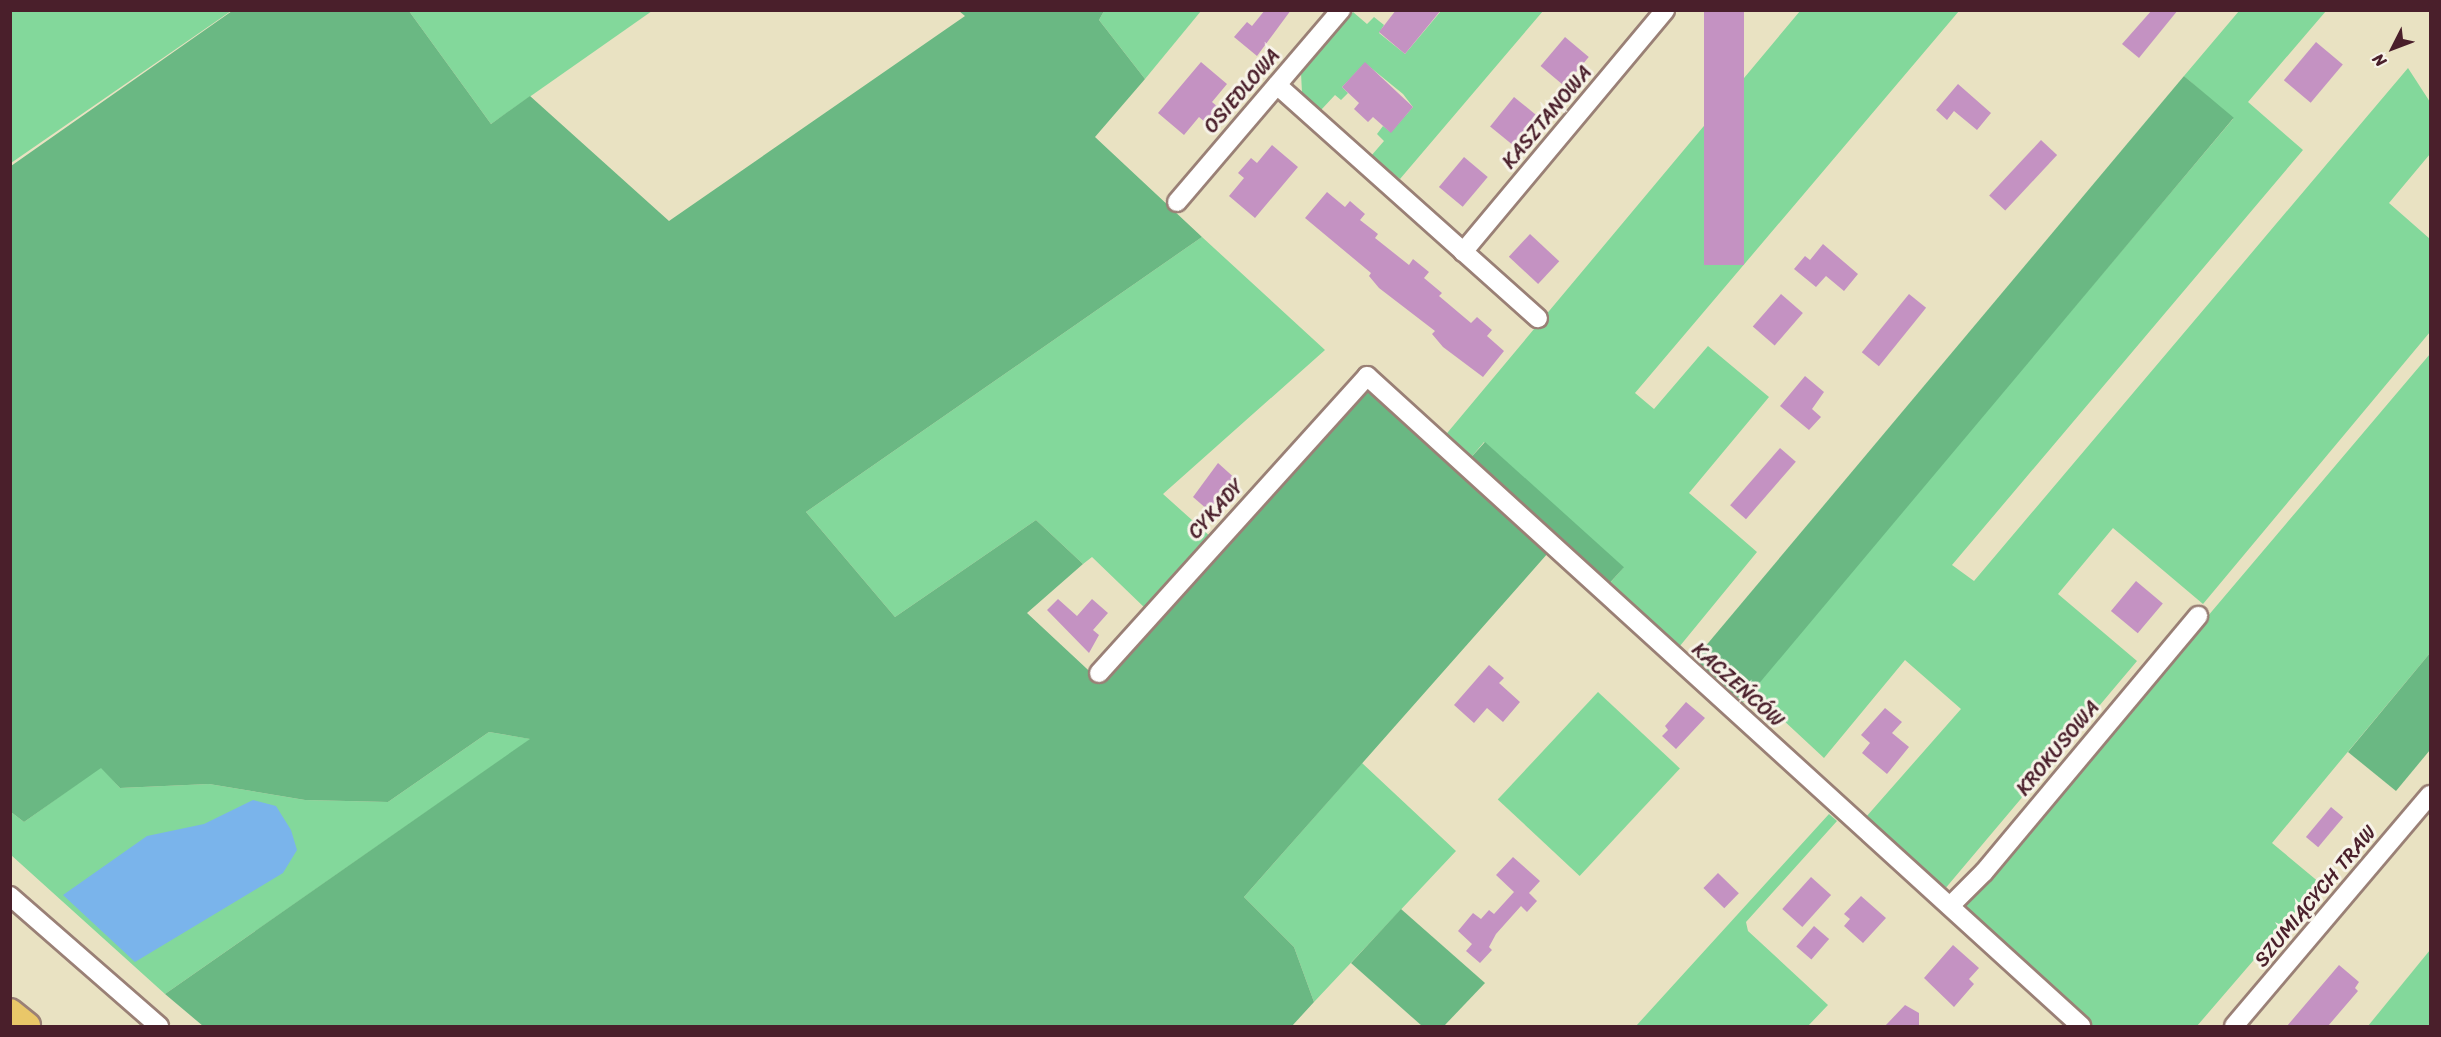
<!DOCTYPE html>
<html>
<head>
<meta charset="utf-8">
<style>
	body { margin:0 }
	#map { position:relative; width:2441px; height:1037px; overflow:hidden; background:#e9e2c2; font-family:Sriracha,sans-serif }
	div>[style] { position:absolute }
	.green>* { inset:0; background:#83d89b; transform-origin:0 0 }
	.forest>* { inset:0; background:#6ab883; transform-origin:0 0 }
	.water>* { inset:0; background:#7ab4eb }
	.building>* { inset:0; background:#c492c2; transform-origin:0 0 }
	.roads { filter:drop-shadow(2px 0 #9a8076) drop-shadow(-2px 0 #9a8076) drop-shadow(0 2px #9a8076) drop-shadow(0 -2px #9a8076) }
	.minor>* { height:18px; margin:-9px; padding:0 9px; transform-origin:9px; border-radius:9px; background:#fff }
	.highway>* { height:26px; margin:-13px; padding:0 13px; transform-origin:13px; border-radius:13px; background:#e9c769 }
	span { translate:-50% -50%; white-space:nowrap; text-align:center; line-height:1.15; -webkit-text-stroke:6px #f7f3e8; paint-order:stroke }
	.street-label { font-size:20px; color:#4a1f2b }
	.frame { position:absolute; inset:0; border:12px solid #4a1f2b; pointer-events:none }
	.north { position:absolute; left:2363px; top:18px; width:60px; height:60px; -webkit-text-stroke:4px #f7f3e8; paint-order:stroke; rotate:228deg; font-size:16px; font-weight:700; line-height:24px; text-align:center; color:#4a1f2b }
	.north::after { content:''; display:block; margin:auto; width:21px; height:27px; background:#4a1f2b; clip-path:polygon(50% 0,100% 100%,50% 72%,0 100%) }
</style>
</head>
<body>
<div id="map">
	<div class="green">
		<i style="clip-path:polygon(11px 10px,231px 10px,231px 11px,11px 163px)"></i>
		<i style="clip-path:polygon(409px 11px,652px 11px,491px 124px)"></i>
		<i style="clip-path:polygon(1104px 11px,1201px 11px,1145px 79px,1099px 20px)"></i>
		<i style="clip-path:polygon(1441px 11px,1543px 11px,1400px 179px,1371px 156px,1384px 141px,1377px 134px,1383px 126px,1391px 132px,1413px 107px,1403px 94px,1365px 63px,1342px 87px,1348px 93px,1341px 100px,1335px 95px,1321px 110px,1302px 93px,1301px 73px,1353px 12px,1367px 24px,1374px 17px,1384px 25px,1379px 33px,1405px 54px)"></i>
		<i style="clip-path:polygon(1800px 11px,1959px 11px,1635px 393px,1654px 409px,1708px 346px,1769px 397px,1689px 493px,1757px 552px,1675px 652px,1604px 590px,1623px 568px,1484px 442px,1468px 461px,1443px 438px)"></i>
		<i style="clip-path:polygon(2239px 11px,2326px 11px,2248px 102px,2303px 150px,1952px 565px,1974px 581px,2408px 68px,2430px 102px,2430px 154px,2389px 203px,2430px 239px,2430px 332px,2203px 604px,2113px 528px,2058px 594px,2137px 661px,1944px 890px,1866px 817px,1961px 709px,1905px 660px,1824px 758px,1751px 690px,2233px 119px,2184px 76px)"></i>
		<i style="clip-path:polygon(1202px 237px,1325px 350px,1163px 494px,1212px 538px,1147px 610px,1092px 557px,1083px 564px,1036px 520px,895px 617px,806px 512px)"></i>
		<i style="clip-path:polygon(2430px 354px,2430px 653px,2272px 843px,2320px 883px,2197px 1026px,2090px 1026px,1962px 906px)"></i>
		<i style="left:1598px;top:692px;width:112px;height:147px;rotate:43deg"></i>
		<i style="clip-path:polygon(489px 732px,531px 739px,165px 994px,11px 855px,11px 812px,24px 822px,101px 767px,120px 788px,209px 784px,305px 800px,388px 802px)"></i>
		<i style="clip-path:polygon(1362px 763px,1456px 851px,1314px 1002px,1294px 947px,1244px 897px)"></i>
		<i style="clip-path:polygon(1829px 814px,1837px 821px,1746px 922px,1748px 931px,1828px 1005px,1808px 1026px,1636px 1026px)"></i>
		<i style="clip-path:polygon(2430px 950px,2430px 1026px,2368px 1026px)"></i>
	</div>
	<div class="forest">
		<i style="clip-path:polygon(232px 11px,409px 11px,491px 124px,530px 96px,669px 221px,965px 16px,959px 11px,1104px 11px,1099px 20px,1145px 79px,1095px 137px,1202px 237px,806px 512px,895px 617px,1036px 520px,1083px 564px,1027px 613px,1101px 682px,1364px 387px,1548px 553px,1244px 897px,1294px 947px,1314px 1002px,1292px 1026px,203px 1026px,165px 994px,530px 739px,489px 732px,388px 802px,305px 800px,209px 784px,120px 788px,101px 768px,24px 822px,11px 812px,11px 166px)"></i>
		<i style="left:2184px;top:76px;width:65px;height:769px;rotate:40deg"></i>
		<i style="left:1485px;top:442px;width:187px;height:25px;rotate:42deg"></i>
		<i style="clip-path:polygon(2430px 653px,2430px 750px,2396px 791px,2348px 752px)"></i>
		<i style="clip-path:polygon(1401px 909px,1485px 983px,1444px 1026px,1422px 1026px,1351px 963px)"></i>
	</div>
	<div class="water">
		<i style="clip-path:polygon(253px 800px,276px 806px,291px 830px,297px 850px,283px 873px,135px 962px,63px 895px,147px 836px,204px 824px)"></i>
	</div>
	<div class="building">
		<i style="clip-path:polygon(1265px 10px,1291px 10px,1257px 56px,1234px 37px,1247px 22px,1252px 26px)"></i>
		<i style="clip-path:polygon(1396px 10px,1441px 10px,1405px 54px,1379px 32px)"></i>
		<i style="left:1704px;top:10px;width:40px;height:255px"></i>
		<i style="clip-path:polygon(2152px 10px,2178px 10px,2139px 58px,2122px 44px)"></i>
		<i style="left:1565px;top:37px;width:31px;height:38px;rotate:40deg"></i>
		<i style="left:2316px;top:42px;width:35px;height:50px;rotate:40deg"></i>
		<i style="clip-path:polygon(1201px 62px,1227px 84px,1212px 102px,1218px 107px,1205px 122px,1199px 117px,1184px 135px,1158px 113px)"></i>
		<i style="clip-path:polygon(1365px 62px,1413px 107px,1391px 133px,1373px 117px,1368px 122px,1354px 109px,1359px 103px,1342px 87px)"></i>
		<i style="clip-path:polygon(1958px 84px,1991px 113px,1977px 130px,1954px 111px,1947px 120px,1936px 110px)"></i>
		<i style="left:1514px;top:97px;width:32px;height:38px;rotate:39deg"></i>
		<i style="left:2041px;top:140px;width:22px;height:76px;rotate:43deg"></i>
		<i style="clip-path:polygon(1272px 145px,1298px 167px,1255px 218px,1229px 196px,1244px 178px,1238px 173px,1251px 158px,1257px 163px)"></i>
		<i style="left:1464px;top:157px;width:31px;height:39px;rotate:40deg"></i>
		<i style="clip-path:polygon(1327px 192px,1345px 207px,1350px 201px,1365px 214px,1360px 220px,1378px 234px,1375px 238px,1409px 265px,1413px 259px,1429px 272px,1424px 278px,1442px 293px,1439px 296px,1471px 323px,1477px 317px,1492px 330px,1487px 336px,1504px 351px,1483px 377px,1443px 347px,1432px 334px,1435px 331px,1379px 288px,1369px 276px,1371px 273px,1305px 218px)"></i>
		<i style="left:1530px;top:234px;width:40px;height:31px;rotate:43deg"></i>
		<i style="clip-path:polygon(1823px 244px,1858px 274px,1844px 291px,1826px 276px,1816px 287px,1794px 269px,1805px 256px,1810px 260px)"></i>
		<i style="left:1781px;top:294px;width:29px;height:43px;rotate:41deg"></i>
		<i style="left:1909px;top:294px;width:22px;height:75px;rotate:39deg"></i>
		<i style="clip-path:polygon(1805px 376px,1824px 392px,1812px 409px,1821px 417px,1809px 430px,1780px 406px)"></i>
		<i style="left:1780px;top:448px;width:21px;height:76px;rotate:41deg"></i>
		<i style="clip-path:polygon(1218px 463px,1238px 481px,1208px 510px,1193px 497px)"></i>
		<i style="left:2136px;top:581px;width:35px;height:39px;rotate:40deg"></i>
		<i style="clip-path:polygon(1058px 599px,1077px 616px,1092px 599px,1108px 613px,1093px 630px,1099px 635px,1089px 653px,1047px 610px)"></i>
		<i style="clip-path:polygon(1489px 665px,1504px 678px,1499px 683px,1520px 702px,1503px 722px,1487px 708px,1474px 723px,1454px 705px)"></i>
		<i style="clip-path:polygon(1686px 702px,1705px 718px,1676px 749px,1662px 736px,1668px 730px,1665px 726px)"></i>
		<i style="clip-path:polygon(1885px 708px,1902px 722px,1892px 733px,1909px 747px,1887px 774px,1862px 753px,1870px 743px,1861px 735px)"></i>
		<i style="left:2331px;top:807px;width:16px;height:39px;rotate:40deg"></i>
		<i style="clip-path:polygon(1513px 857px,1540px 881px,1529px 893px,1537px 901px,1527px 912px,1521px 906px,1496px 934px,1489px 947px,1492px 950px,1480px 963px,1466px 951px,1472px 944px,1458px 931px,1473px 913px,1481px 919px,1489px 910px,1494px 914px,1514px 892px,1496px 875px)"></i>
		<i style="left:1718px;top:873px;width:29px;height:21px;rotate:44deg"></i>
		<i style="left:1811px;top:877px;width:27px;height:43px;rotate:42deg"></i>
		<i style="clip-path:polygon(1861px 896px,1886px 918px,1863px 943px,1844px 926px,1850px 919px,1844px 914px)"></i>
		<i style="left:1814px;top:926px;width:20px;height:27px;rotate:41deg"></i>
		<i style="clip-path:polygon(1953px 945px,1979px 968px,1969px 979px,1974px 984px,1954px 1007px,1924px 978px)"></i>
		<i style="clip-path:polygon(2339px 965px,2359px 982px,2355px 988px,2358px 991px,2328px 1026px,2287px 1026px)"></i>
		<i style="clip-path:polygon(1905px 1005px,1919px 1013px,1919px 1026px,1885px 1026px)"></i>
	</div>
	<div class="roads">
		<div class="minor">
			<i style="left:1277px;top:85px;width:350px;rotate:41.8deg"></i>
			<i style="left:1177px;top:202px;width:253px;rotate:-49.5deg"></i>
			<i style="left:1463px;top:252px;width:315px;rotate:-50.1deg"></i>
			<i style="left:1099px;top:673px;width:400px;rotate:-47.9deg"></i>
			<i style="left:1367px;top:376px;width:966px;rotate:42.31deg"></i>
			<i style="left:10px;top:896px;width:198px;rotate:41.1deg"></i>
			<i style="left:1950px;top:906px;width:48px;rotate:-45deg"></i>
			<i style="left:1984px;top:872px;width:334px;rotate:-50.1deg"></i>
			<i style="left:2234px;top:1026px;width:303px;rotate:-49.7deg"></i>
		</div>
		<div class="highway">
			<i style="left:10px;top:1012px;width:22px;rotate:39deg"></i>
		</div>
	</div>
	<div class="street-label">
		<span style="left:1242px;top:91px;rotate:-49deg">OSIEDLOWA</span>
		<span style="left:1547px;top:117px;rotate:-50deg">KASZTANOWA</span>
		<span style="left:1216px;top:509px;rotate:-48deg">CYKADY</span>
		<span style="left:1738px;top:685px;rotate:42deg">KACZEŃCÓW</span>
		<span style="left:2058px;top:748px;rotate:-50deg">KROKUSOWA</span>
		<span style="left:2315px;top:896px;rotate:-50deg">SZUMIĄCYCH TRAW</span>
	</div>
	<div class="frame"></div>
	<div class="north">N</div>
</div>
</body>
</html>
